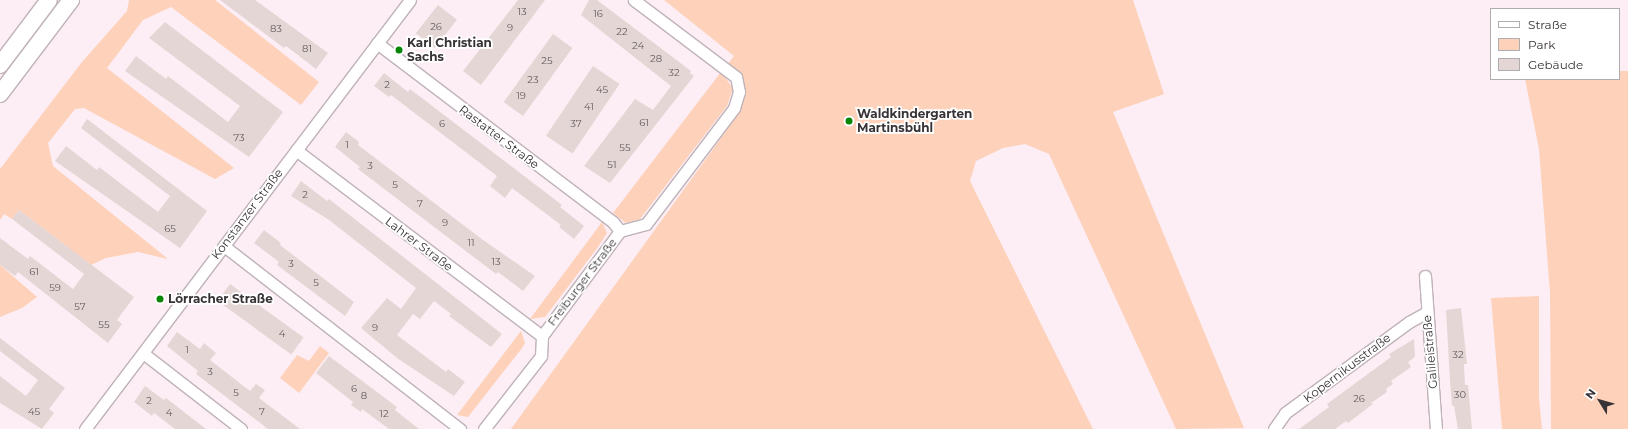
<!DOCTYPE html>
<html>
<head>
<meta charset="utf-8">
<style>
	body { margin:0 }
	#map { position:relative; width:1628px; height:429px; overflow:hidden; background:#fceef4; font-family:Montserrat,sans-serif }
	div>[style] { position:absolute }
	.green>* { inset:0; background:#fed1ba }
	.building>* { inset:0; background:#e5d6d6; transform-origin:0 0 }
	.roads { filter:drop-shadow(1px 0 #bfb2b8) drop-shadow(-1px 0 #bfb2b8) drop-shadow(0 1px #bfb2b8) drop-shadow(0 -1px #bfb2b8) }
	.minor>* { height:11px; margin:-5.5px; padding:0 5.5px; transform-origin:5.5px; border-radius:5.5px; background:#fff }
	.secondary>* { height:16px; margin:-8px; padding:0 8px; transform-origin:8px; border-radius:8px; background:#fff }
	.dots>* { width:11px; height:11px; translate:-50% -50%; box-sizing:border-box; border:2px solid #fff; border-radius:50% }
	span { translate:-50% -50%; white-space:nowrap; text-align:center; line-height:1.15; -webkit-text-stroke:3.5px #fff; paint-order:stroke }
	.number-label { font-size:10px; color:#635c5e }
	.number-label span { -webkit-text-stroke-width:0 }
	.poi-label { font-size:12px; color:#383336; font-weight:700 }
	.left { translate:0 -50%; text-align:left }
	.street-label { font-size:12px; color:#383336 }
	.legend { position:absolute; left:1490px; top:8px; width:130px; height:72px; box-sizing:border-box; background:#fff; border:1px solid #afadaf; margin:0; padding:5px 7px; list-style:none; font-size:12px; color:#383336 }
	.legend li { display:flex; align-items:center; gap:8px; height:20px }
	.legend b { width:20px; border:1px solid #afadaf }
	.north { position:absolute; left:1580px; top:381px; width:40px; height:40px; -webkit-text-stroke:3px #fff; paint-order:stroke; rotate:307deg; font-size:11px; font-weight:700; line-height:16px; text-align:center; color:#383336 }
	.north::after { content:''; display:block; margin:auto; width:14px; height:18px; background:#383336; clip-path:polygon(50% 0,100% 100%,50% 72%,0 100%) }
</style>
</head>
<body>
<div id="map">
	<div class="green">
		<i style="clip-path:polygon(129px 0,215px 0,319px 82px,301px 105px,171px 7px,143px 20px,107px 68px,234px 168px,215px 179px,84px 108px,75px 109px,48px 143px,53px 166px,168px 259px,138px 252px,106px 258px,91px 265px,19px 210px,12px 219px,4px 214px,0 220px,0 169px,82px 62px,127px 11px)"></i>
		<i style="clip-path:polygon(664px 0,1133px 0,1164px 94px,1113px 112px,1244px 428px,1176px 429px,1049px 154px,1025px 144px,1003px 148px,976px 161px,970px 181px,1093px 429px,511px 429px,734px 120px,734px 108px,739px 92px,726px 66px,734px 56px)"></i>
		<i style="clip-path:polygon(1619px 71px,1628px 71px,1628px 429px,1551px 429px,1550px 293px,1539px 149px,1525px 79px,1619px 79px)"></i>
		<i style="clip-path:polygon(721px 72px,733px 88px,727px 106px,640px 219px,626px 223px,613px 213px)"></i>
		<i style="clip-path:polygon(602px 222px,607px 233px,598px 247px,545px 317px,530px 319px)"></i>
		<i style="clip-path:polygon(0 265px,37px 297px,22px 308px,0 317px)"></i>
		<i style="clip-path:polygon(1539px 296px,1539px 398px,1542px 429px,1502px 429px,1491px 298px)"></i>
		<i style="clip-path:polygon(521px 331px,525px 343px,522px 348px,468px 417px,457px 415px)"></i>
		<i style="clip-path:polygon(320px 346px,329px 353px,299px 393px,280px 378px,297px 355px,309px 361px)"></i>
	</div>
	<div class="building">
		<i style="clip-path:polygon(220px 0,255px 0,328px 53px,316px 69px,286px 46px,284px 48px)"></i>
		<i style="clip-path:polygon(518px 0,545px 0,481px 85px,463px 71px)"></i>
		<i style="clip-path:polygon(589px 0,597px 0,691px 71px,690px 73px,694px 76px,610px 183px,584px 166px,635px 99px,653px 110px,671px 86px,581px 15px)"></i>
		<i style="left:438px;top:5px;width:24px;height:36px;rotate:38deg"></i>
		<i style="clip-path:polygon(165px 22px,283px 112px,249px 157px,125px 71px,136px 56px,166px 79px,168px 76px,228px 122px,240px 106px,149px 38px)"></i>
		<i style="left:553px;top:34px;width:24px;height:84px;rotate:36deg"></i>
		<i style="left:593px;top:66px;width:32px;height:84px;rotate:34deg"></i>
		<i style="clip-path:polygon(384px 73px,408px 92px,410px 89px,562px 205px,560px 207px,584px 226px,574px 239px,559px 227px,561px 225px,512px 188px,505px 198px,490px 186px,497px 176px,391px 95px,389px 97px,374px 86px)"></i>
		<i style="clip-path:polygon(87px 119px,207px 211px,180px 248px,55px 161px,66px 146px,97px 170px,99px 167px,158px 212px,170px 196px,81px 128px)"></i>
		<i style="clip-path:polygon(346px 132px,359px 142px,358px 145px,483px 240px,535px 276px,523px 291px,498px 272px,496px 274px,358px 169px,360px 167px,335px 147px)"></i>
		<i style="clip-path:polygon(301px 181px,327px 201px,329px 199px,502px 334px,491px 347px,449px 316px,451px 314px,434px 301px,420px 319px,413px 314px,397px 335px,446px 372px,448px 369px,465px 382px,454px 396px,397px 358px,361px 328px,387px 298px,401px 309px,416px 288px,329px 220px,291px 196px)"></i>
		<i style="clip-path:polygon(19px 210px,134px 297px,117px 320px,122px 324px,108px 343px,18px 272px,15px 276px,0 265px,0 238px,28px 259px,30px 256px,73px 289px,84px 274px,12px 219px)"></i>
		<i style="clip-path:polygon(264px 230px,281px 243px,280px 245px,354px 302px,345px 316px,277px 265px,279px 262px,254px 243px)"></i>
		<i style="left:230px;top:284px;width:91px;height:21px;rotate:36deg"></i>
		<i style="clip-path:polygon(1461px 308px,1467px 364px,1464px 364px,1465px 385px,1468px 385px,1472px 429px,1458px 429px,1454px 406px,1452px 406px,1450px 381px,1446px 310px)"></i>
		<i style="clip-path:polygon(177px 332px,200px 349px,204px 343px,216px 353px,210px 360px,250px 391px,256px 384px,265px 390px,259px 398px,300px 429px,268px 429px,196px 374px,198px 371px,167px 346px)"></i>
		<i style="clip-path:polygon(0 338px,65px 388px,49px 409px,54px 413px,42px 429px,0 403px,0 376px,26px 396px,38px 380px,0 351px)"></i>
		<i style="clip-path:polygon(1414px 339px,1415px 357px,1408px 362px,1411px 367px,1391px 381px,1393px 384px,1386px 389px,1387px 392px,1371px 403px,1373px 404px,1348px 423px,1346px 421px,1335px 429px,1299px 429px,1329px 407px,1327px 404px,1391px 357px,1389px 354px)"></i>
		<i style="clip-path:polygon(329px 356px,397px 407px,395px 410px,419px 429px,389px 429px,362px 409px,361px 412px,351px 405px,353px 402px,316px 373px)"></i>
		<i style="clip-path:polygon(145px 386px,164px 400px,166px 398px,206px 429px,175px 429px,154px 413px,152px 416px,134px 402px)"></i>
	</div>
	<div class="roads">
		<div class="minor">
			<i style="left:377px;top:43px;width:296px;rotate:37.2deg"></i>
			<i style="left:613px;top:222px;width:11px;rotate:52deg"></i>
			<i style="left:296px;top:150px;width:308px;rotate:37.1deg"></i>
			<i style="left:224px;top:246px;width:299px;rotate:37.8deg"></i>
			<i style="left:1425px;top:276px;width:153px;rotate:85.9deg"></i>
			<i style="left:143px;top:353px;width:124px;rotate:37.8deg"></i>
			<i style="left:85px;top:429px;width:538px;rotate:-52.85deg"></i>
			<i style="left:484px;top:429px;width:93px;rotate:-52deg"></i>
			<i style="left:541px;top:356px;width:20px;rotate:-87deg"></i>
			<i style="left:542px;top:336px;width:131px;rotate:-53.4deg"></i>
			<i style="left:620px;top:231px;width:27px;rotate:-15deg"></i>
			<i style="left:646px;top:224px;width:146px;rotate:-52.8deg"></i>
			<i style="left:734px;top:108px;width:17px;rotate:-73deg"></i>
			<i style="left:739px;top:92px;width:15px;rotate:-101deg"></i>
			<i style="left:736px;top:77px;width:128px;rotate:-143deg"></i>
			<i style="left:1274px;top:429px;width:19px;rotate:-55deg"></i>
			<i style="left:1285px;top:413px;width:154px;rotate:-36.3deg"></i>
			<i style="left:1409px;top:322px;width:21px;rotate:-29deg"></i>
		</div>
		<div class="secondary">
			<i style="left:0;top:65px;width:81px;rotate:-53deg"></i>
			<i style="left:0;top:94px;width:118px;rotate:-52.9deg"></i>
		</div>
	</div>
	<div class="dots">
		<i style="left:399px;top:50px;background:#078605"></i>
		<i style="left:849px;top:121px;background:#078605"></i>
		<i style="left:160px;top:299px;background:#078605"></i>
	</div>
	<div class="number-label">
		<span style="left:522px;top:12px">13</span>
		<span style="left:598px;top:14px">16</span>
		<span style="left:436px;top:27px">26</span>
		<span style="left:510px;top:28px">9</span>
		<span style="left:276px;top:29px">83</span>
		<span style="left:622px;top:32px">22</span>
		<span style="left:638px;top:46px">24</span>
		<span style="left:307px;top:49px">81</span>
		<span style="left:656px;top:59px">28</span>
		<span style="left:547px;top:61px">25</span>
		<span style="left:674px;top:73px">32</span>
		<span style="left:533px;top:80px">23</span>
		<span style="left:387px;top:85px">2</span>
		<span style="left:602px;top:90px">45</span>
		<span style="left:521px;top:96px">19</span>
		<span style="left:589px;top:107px">41</span>
		<span style="left:644px;top:123px">61</span>
		<span style="left:442px;top:124px">6</span>
		<span style="left:576px;top:124px">37</span>
		<span style="left:239px;top:138px">73</span>
		<span style="left:347px;top:145px">1</span>
		<span style="left:625px;top:148px">55</span>
		<span style="left:612px;top:165px">51</span>
		<span style="left:370px;top:166px">3</span>
		<span style="left:395px;top:185px">5</span>
		<span style="left:305px;top:195px">2</span>
		<span style="left:420px;top:204px">7</span>
		<span style="left:445px;top:223px">9</span>
		<span style="left:170px;top:229px">65</span>
		<span style="left:471px;top:243px">11</span>
		<span style="left:496px;top:262px">13</span>
		<span style="left:291px;top:264px">3</span>
		<span style="left:34px;top:272px">61</span>
		<span style="left:316px;top:283px">5</span>
		<span style="left:55px;top:288px">59</span>
		<span style="left:80px;top:307px">57</span>
		<span style="left:104px;top:325px">55</span>
		<span style="left:375px;top:328px">9</span>
		<span style="left:282px;top:334px">4</span>
		<span style="left:187px;top:350px">1</span>
		<span style="left:1458px;top:355px">32</span>
		<span style="left:210px;top:372px">3</span>
		<span style="left:354px;top:389px">6</span>
		<span style="left:236px;top:393px">5</span>
		<span style="left:1460px;top:395px">30</span>
		<span style="left:364px;top:396px">8</span>
		<span style="left:1359px;top:399px">26</span>
		<span style="left:149px;top:401px">2</span>
		<span style="left:34px;top:412px">45</span>
		<span style="left:262px;top:412px">7</span>
		<span style="left:169px;top:413px">4</span>
		<span style="left:384px;top:414px">12</span>
	</div>
	<div class="poi-label">
		<span class="left" style="left:407px;top:50px">Karl Christian<br>Sachs</span>
		<span class="left" style="left:857px;top:121px">Waldkindergarten<br>Martinsbühl</span>
		<span class="left" style="left:168px;top:299px">Lörracher Straße</span>
	</div>
	<div class="street-label">
		<span style="left:499px;top:137px;rotate:37deg">Rastatter Straße</span>
		<span style="left:247px;top:214px;rotate:-53deg">Konstanzer Straße</span>
		<span style="left:419px;top:244px;rotate:37deg">Lahrer Straße</span>
		<span style="left:582px;top:282px;rotate:-53deg">Freiburger Straße</span>
		<span style="left:1430px;top:352px;rotate:-95deg">Galileistraße</span>
		<span style="left:1347px;top:368px;rotate:-37deg">Kopernikusstraße</span>
	</div>
	<ul class="legend">
	<li><b style="height:5px;background:#fff"></b>Straße</li>
	<li><b style="height:11px;background:#fed1ba"></b>Park</li>
	<li><b style="height:11px;background:#e5d6d6"></b>Gebäude</li>
	</ul>
	<div class="north">N</div>
</div>
</body>
</html>
